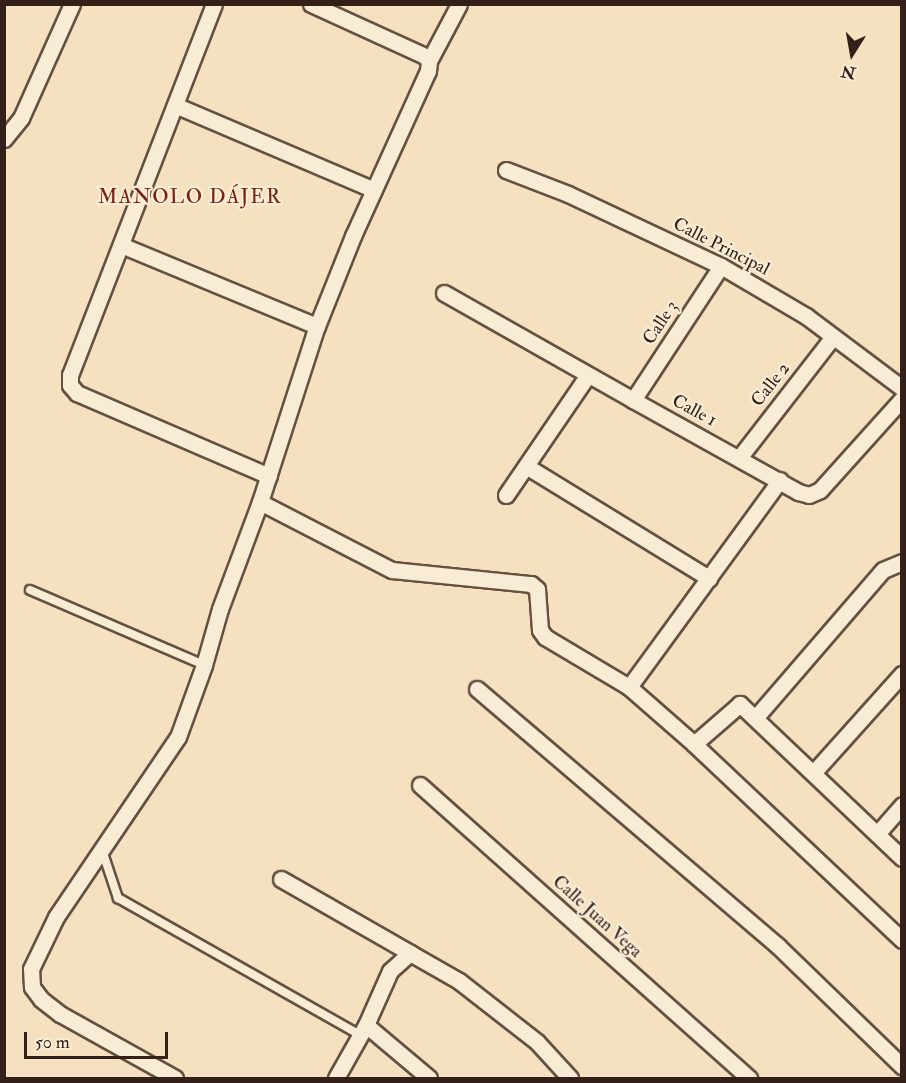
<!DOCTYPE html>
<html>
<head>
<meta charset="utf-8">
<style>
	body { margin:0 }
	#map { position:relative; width:906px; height:1083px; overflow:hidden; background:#f5e1bf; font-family:"IM FELL Double Pica",serif }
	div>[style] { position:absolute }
	.roads { filter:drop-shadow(2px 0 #645142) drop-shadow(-2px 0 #645142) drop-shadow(0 2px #645142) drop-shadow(0 -2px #645142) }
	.service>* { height:8px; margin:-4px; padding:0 4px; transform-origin:4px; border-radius:4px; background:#f8ecd5 }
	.minor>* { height:15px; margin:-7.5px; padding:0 7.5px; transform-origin:7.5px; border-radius:7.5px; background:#f8ecd5 }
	span { translate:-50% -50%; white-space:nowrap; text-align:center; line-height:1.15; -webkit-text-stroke:4.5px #f8ecd5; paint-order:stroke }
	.street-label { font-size:18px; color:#332119 }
	.neighbourhood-label { font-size:20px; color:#7a1f14; letter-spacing:1.5px }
	.frame { position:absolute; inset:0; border:6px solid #332119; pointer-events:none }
	.north { position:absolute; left:822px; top:24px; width:60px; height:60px; -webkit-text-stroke:4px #f8ecd5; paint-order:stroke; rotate:191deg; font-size:16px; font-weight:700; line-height:24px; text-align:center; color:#332119 }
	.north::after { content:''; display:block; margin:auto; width:21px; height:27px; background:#332119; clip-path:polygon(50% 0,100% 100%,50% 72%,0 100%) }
	.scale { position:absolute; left:24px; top:1032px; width:144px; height:27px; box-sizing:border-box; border:3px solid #332119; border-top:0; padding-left:8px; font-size:18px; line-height:21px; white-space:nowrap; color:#332119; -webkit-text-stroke:4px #f8ecd5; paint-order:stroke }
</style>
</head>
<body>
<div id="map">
	<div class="roads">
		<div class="service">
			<i style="left:30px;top:590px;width:189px;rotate:23.3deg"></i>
			<i style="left:102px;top:850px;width:51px;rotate:71.6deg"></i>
			<i style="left:118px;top:898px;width:278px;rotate:29.5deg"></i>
		</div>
		<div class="minor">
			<i style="left:214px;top:4px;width:398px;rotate:111.2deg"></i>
			<i style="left:70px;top:375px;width:10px;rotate:90deg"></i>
			<i style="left:70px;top:385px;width:11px;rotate:49deg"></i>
			<i style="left:77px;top:393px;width:209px;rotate:23.4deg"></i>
			<i style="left:311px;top:4px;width:125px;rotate:24.5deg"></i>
			<i style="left:425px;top:56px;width:6px;rotate:51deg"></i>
			<i style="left:175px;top:105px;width:216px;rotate:23.1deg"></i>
			<i style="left:4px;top:139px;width:27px;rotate:-51deg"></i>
			<i style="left:21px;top:118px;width:125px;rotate:-65.9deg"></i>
			<i style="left:506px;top:170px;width:66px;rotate:21.2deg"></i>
			<i style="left:568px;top:194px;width:169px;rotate:25.2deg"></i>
			<i style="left:721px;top:266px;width:99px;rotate:30.5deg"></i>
			<i style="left:806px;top:316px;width:120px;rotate:36.9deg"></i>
			<i style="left:121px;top:245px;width:212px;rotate:22.5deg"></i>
			<i style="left:444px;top:293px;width:217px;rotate:29.5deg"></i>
			<i style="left:633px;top:400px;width:189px;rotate:29.1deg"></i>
			<i style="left:798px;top:492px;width:11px;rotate:15deg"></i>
			<i style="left:809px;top:495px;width:12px;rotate:-24deg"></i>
			<i style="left:820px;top:490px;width:122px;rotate:-48deg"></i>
			<i style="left:633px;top:400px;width:160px;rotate:-56.7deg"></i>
			<i style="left:739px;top:458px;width:153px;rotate:-52.2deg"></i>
			<i style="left:526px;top:466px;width:215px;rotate:31.5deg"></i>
			<i style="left:506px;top:495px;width:145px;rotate:-55.7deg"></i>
			<i style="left:260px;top:502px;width:148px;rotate:27.3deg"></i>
			<i style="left:392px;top:570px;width:140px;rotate:5.8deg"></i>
			<i style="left:531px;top:584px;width:8px;rotate:40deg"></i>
			<i style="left:537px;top:589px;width:41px;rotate:85.8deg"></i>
			<i style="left:540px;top:630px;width:9px;rotate:54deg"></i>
			<i style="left:545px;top:637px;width:98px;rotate:30.8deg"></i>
			<i style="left:629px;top:687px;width:86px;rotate:41.2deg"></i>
			<i style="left:629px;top:687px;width:256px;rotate:-53.9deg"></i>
			<i style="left:477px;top:689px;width:396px;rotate:40.5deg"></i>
			<i style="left:778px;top:946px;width:173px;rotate:44.1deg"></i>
			<i style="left:756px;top:717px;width:194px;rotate:-49.2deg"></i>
			<i style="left:883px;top:570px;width:21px;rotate:-23deg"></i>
			<i style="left:814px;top:772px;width:132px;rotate:-48.1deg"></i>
			<i style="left:420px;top:785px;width:441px;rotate:41.7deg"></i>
			<i style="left:877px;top:834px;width:38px;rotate:-49deg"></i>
			<i style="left:902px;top:858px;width:224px;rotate:-136.5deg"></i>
			<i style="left:740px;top:704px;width:61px;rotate:139deg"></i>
			<i style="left:694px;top:744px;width:286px;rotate:43.3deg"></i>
			<i style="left:281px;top:879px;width:149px;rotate:29.8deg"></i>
			<i style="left:175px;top:1078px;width:132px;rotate:-150.9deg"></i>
			<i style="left:60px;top:1014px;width:24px;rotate:-142deg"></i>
			<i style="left:41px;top:999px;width:15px;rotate:-127deg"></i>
			<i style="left:32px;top:987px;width:18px;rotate:-93deg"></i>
			<i style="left:31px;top:969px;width:58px;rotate:-64.3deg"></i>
			<i style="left:56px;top:917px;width:217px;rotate:-55.9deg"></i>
			<i style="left:178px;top:737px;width:77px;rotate:-70.1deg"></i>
			<i style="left:204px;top:665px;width:58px;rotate:-74.1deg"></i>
			<i style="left:220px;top:609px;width:114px;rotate:-69.5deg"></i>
			<i style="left:260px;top:502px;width:185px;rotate:-72.1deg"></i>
			<i style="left:317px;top:326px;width:97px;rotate:-68.2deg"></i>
			<i style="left:353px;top:236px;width:181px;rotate:-65.6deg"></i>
			<i style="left:428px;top:71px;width:10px;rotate:-84deg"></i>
			<i style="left:429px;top:61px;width:64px;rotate:-62.2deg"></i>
			<i style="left:336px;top:1078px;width:61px;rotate:-60.5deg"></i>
			<i style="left:429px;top:1078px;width:82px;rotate:-139.9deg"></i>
			<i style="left:366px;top:1025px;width:59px;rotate:-66deg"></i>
			<i style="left:390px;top:971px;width:27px;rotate:-42deg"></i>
			<i style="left:410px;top:953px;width:56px;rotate:29.7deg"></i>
			<i style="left:459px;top:981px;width:99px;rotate:38deg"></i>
			<i style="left:537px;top:1042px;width:49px;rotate:47.5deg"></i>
		</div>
	</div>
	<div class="street-label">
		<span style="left:721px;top:247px;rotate:27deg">Calle Principal</span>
		<span style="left:661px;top:323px;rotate:-57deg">Calle 3</span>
		<span style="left:771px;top:385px;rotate:-52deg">Calle 2</span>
		<span style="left:694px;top:411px;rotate:28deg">Calle 1</span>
		<span style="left:597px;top:917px;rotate:42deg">Calle Juan Vega</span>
	</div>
	<div class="neighbourhood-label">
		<span style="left:190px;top:196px">MANOLO DÁJER</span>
	</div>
	<div class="frame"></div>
	<div class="north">N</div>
	<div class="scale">50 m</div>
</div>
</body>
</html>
